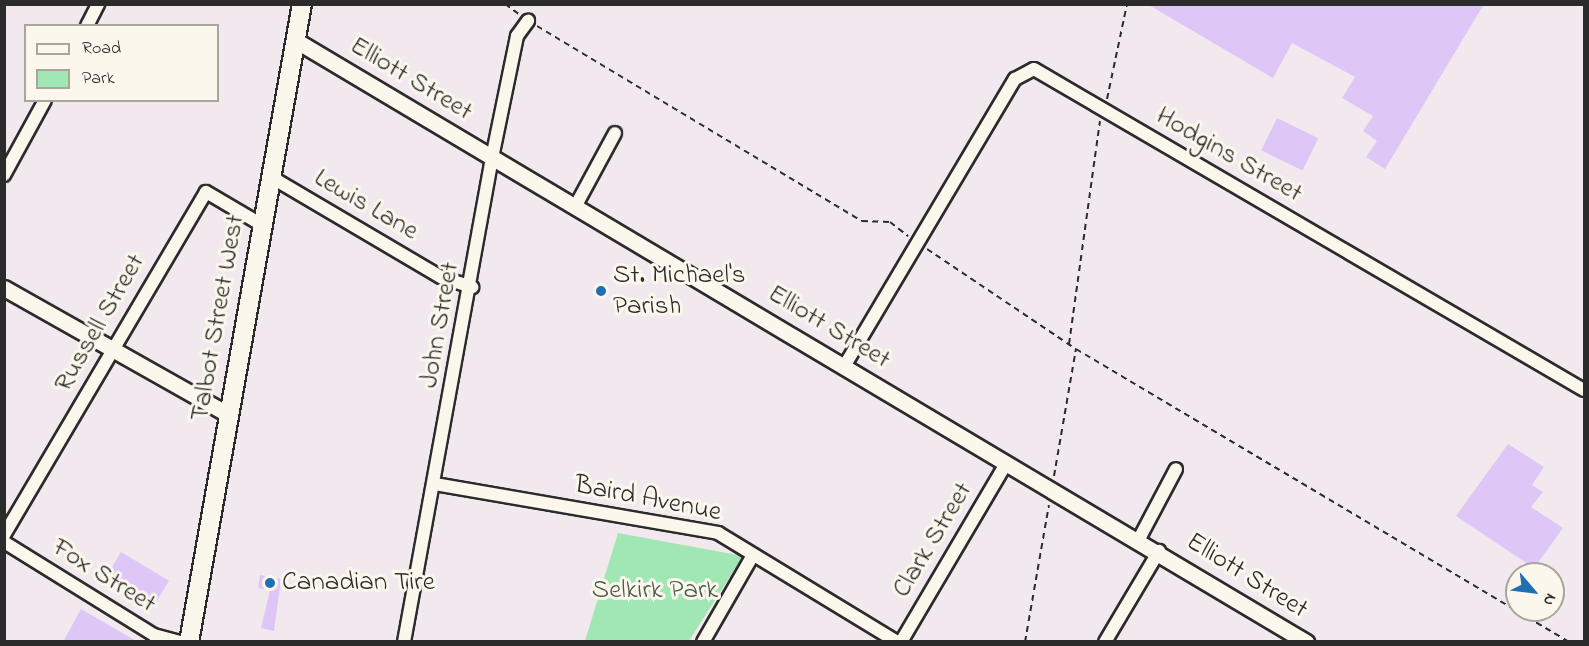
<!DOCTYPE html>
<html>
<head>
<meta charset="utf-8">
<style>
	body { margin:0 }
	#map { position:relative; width:1589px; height:646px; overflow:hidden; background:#f2e9ef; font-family:"Indie Flower",sans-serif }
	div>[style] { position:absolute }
	.green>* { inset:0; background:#a0e7b3 }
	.building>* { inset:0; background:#dec7f7; transform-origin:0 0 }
	.path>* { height:2px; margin-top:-1px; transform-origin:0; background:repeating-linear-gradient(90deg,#2b2b2b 0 6px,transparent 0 10.5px) }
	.roads { filter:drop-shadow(2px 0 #2b2b2b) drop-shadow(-2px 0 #2b2b2b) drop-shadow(0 2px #2b2b2b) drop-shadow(0 -2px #2b2b2b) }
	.minor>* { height:12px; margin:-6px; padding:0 6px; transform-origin:6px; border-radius:6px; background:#fbf7ec }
	.tertiary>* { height:15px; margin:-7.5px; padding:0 7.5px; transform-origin:7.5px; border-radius:7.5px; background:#fbf7ec }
	.secondary>* { height:18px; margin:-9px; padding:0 9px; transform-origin:9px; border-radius:9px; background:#fbf7ec }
	.dots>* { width:16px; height:16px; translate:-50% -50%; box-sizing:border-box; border:3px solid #fbf7ec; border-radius:50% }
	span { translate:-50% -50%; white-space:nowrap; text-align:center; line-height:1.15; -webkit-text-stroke:6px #fbf7ec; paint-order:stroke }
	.street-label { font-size:27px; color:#2b2b2b }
	.poi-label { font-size:27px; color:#2b2b2b }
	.left { translate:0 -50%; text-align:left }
	.park-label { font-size:27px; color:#485a4d }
	.frame { position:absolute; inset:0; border:6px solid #2b2b2b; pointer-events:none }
	.legend { position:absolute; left:24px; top:24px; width:195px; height:78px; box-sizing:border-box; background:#fbf7ec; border:2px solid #a8a59f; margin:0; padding:8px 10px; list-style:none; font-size:18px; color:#2b2b2b }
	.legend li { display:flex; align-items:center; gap:12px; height:30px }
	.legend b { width:30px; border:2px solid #a8a59f }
	.north { position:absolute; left:1505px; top:562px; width:60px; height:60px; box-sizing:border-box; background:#fbf7ec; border:2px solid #a8a59f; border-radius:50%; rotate:118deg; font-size:16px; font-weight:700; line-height:24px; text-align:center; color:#2b2b2b }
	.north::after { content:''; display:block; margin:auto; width:21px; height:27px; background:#1f6fb2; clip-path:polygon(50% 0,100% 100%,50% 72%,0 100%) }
</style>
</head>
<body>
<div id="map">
	<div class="green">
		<i style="clip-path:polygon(618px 533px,743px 556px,689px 641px,585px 641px)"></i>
	</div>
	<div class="building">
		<i style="clip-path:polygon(1147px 4px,1484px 4px,1385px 169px,1366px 157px,1377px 141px,1363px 131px,1373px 116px,1342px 98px,1355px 77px,1292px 43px,1273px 78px)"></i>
		<i style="left:1277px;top:118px;width:46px;height:36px;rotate:26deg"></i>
		<i style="clip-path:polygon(1508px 444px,1544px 467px,1532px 485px,1543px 492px,1531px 507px,1563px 528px,1534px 568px,1456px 516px)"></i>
		<i style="left:121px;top:552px;width:56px;height:31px;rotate:31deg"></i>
		<i style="clip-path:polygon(260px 575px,281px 579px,274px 631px,261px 628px,270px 590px,258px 588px)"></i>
		<i style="clip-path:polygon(81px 609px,138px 642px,63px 642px)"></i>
	</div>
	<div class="path">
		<i style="left:505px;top:4px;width:19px;rotate:36deg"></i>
		<i style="left:537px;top:26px;width:379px;rotate:31deg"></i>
		<i style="left:862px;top:221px;width:28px;rotate:2deg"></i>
		<i style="left:890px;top:222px;width:23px;rotate:38deg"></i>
		<i style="left:1107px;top:99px;width:97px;rotate:-78.1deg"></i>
		<i style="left:927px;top:249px;width:179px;rotate:33.9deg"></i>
		<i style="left:1076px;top:349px;width:573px;rotate:30.72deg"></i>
		<i style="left:1069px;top:344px;width:225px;rotate:-82.1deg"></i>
		<i style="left:1054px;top:476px;width:129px;rotate:-80.2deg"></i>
		<i style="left:1025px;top:642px;width:139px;rotate:-80.1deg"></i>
	</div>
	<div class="roads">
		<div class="minor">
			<i style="left:87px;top:26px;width:25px;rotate:-63deg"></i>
			<i style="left:4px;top:175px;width:85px;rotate:-61.3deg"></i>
			<i style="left:271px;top:177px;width:197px;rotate:30.5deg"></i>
			<i style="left:441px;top:277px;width:33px;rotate:18deg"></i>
			<i style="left:575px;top:207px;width:84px;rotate:-61.6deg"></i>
			<i style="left:845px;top:365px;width:333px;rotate:-59.3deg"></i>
			<i style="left:1015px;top:79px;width:21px;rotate:-28deg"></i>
			<i style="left:1034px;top:69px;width:637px;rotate:30.27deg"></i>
			<i style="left:435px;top:484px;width:287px;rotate:9.8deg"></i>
			<i style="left:718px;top:533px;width:210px;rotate:31.3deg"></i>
			<i style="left:4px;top:535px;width:398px;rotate:-59.5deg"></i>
			<i style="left:206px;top:192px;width:65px;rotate:30.5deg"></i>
			<i style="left:1139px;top:539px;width:79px;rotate:-62.1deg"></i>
			<i style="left:4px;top:542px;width:176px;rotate:31.8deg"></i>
			<i style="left:154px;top:635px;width:28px;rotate:15deg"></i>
			<i style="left:404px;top:642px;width:492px;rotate:-79.7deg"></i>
			<i style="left:492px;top:158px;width:125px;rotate:-78.4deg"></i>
			<i style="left:517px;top:36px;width:19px;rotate:-54deg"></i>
			<i style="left:703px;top:642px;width:100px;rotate:-60.1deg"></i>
			<i style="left:901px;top:642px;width:207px;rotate:-59.5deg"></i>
			<i style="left:1105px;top:642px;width:106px;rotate:-59.3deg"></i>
		</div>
		<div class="tertiary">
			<i style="left:295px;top:40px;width:1177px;rotate:30.77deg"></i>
			<i style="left:4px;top:288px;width:257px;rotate:29.4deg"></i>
		</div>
		<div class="secondary">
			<i style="left:189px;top:642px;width:648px;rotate:-79.96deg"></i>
		</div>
	</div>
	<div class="dots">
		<i style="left:601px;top:291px;background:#1f6fb2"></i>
		<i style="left:270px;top:583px;background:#1f6fb2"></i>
	</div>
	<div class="street-label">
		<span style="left:411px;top:79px;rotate:31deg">Elliott Street</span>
		<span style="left:1229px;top:155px;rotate:30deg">Hodgins Street</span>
		<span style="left:366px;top:205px;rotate:30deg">Lewis Lane</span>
		<span style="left:218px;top:318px;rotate:-80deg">Talbot Street West</span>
		<span style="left:100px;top:323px;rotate:-60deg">Russell Street</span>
		<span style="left:440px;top:325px;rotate:-80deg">John Street</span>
		<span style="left:829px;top:327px;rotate:31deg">Elliott Street</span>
		<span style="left:648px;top:499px;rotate:11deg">Baird Avenue</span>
		<span style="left:933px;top:540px;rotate:-59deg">Clark Street</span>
		<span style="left:104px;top:576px;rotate:32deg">Fox Street</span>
		<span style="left:1247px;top:576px;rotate:32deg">Elliott Street</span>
	</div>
	<div class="poi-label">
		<span class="left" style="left:613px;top:291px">St. Michael's<br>Parish</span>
		<span class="left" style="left:282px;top:583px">Canadian Tire</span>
	</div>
	<div class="park-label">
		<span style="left:655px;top:591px">Selkirk Park</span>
	</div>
	<div class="frame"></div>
	<ul class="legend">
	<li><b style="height:8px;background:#fbf7ec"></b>Road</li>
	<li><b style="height:16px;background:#a0e7b3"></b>Park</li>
	</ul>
	<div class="north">N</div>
</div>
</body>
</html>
